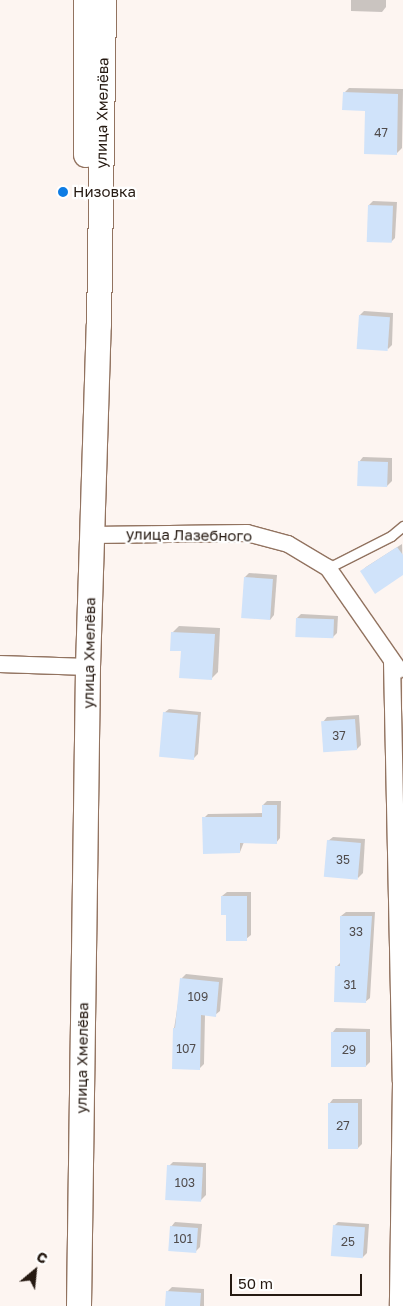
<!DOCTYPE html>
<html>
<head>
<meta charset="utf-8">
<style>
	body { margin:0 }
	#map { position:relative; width:403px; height:1306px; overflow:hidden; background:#fdf5f1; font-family:"Golos Text",sans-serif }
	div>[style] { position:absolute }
	.shadow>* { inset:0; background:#0003 }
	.building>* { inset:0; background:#d0e3fa; transform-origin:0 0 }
	.roads { filter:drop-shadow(1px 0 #927360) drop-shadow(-1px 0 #927360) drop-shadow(0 1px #927360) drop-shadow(0 -1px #927360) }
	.service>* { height:9px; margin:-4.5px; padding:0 4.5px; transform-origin:4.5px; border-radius:4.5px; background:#fff }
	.minor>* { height:16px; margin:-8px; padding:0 8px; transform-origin:8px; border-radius:8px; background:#fff }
	.secondary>* { height:24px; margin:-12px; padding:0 12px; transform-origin:12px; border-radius:12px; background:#fff }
	.dots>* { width:14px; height:14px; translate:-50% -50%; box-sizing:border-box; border:2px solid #fff; border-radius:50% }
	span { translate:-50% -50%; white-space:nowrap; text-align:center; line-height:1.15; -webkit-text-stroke:4.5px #fff; paint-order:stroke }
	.number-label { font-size:12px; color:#504c4c }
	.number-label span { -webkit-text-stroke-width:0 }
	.street-label { font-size:15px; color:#261a12 }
	.poi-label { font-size:15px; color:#261a12 }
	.left { translate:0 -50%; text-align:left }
	.north { position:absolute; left:10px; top:1246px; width:50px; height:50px; -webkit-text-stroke:4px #fff; paint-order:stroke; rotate:28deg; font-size:14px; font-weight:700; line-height:20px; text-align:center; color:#261a12 }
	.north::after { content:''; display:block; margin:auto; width:18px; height:22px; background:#261a12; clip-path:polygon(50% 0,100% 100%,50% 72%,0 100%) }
	.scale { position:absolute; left:230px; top:1274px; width:132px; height:22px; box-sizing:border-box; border:2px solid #261a12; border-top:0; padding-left:6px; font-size:15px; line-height:18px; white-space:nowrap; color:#261a12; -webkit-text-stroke:4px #fff; paint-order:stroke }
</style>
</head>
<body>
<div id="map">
	<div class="shadow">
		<i style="clip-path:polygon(351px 0,386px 0,386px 7px,382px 12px,351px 11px)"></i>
		<i style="clip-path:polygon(349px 88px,403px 89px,402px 148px,396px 154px,366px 110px,344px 93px)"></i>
		<i style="clip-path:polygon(373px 201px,397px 202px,395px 238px,391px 242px,369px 205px)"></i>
		<i style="clip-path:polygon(364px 311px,393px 313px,392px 345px,388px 349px,360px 315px)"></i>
		<i style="clip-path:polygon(363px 457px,392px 458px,392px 481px,387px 486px,359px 462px)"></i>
		<i style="clip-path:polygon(402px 544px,403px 574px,362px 571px,366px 567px)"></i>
		<i style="clip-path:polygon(249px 573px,277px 575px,274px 615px,270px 620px,245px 577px)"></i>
		<i style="clip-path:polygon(301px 614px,338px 616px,337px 633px,333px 637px,297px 618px)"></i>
		<i style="clip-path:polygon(179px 626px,220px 628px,218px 672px,212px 678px,182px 650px,172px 633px)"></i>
		<i style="clip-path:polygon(169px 709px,201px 712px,198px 754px,194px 758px,164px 713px)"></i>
		<i style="clip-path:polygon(359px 715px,361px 745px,357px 749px,323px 722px,327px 717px)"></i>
		<i style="clip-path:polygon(267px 801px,281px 801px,280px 838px,276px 843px,244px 842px,240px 852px,204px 818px,208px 814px,263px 813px,263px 805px)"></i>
		<i style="clip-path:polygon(333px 837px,365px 839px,363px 873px,358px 878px,328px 841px)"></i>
		<i style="clip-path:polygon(227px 892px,251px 892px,251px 935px,246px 939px,227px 913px,222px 896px)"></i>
		<i style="clip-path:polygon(346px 912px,375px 912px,370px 998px,365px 1002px,336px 967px,340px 963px,341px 916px)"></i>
		<i style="clip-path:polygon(186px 974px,223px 978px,220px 1011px,215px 1015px,205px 1015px,204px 1064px,200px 1068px,174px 1029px,182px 978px)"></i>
		<i style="clip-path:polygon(336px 1028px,370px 1029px,370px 1062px,366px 1066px,332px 1033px)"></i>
		<i style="clip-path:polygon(333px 1099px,362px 1099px,362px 1144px,358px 1148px,329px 1104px)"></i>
		<i style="clip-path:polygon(173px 1162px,206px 1163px,206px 1195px,201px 1200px,169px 1166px)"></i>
		<i style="clip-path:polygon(175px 1222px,202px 1224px,200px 1247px,196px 1251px,171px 1227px)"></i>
		<i style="clip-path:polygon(338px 1222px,369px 1224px,367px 1253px,363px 1257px,334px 1226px)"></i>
		<i style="clip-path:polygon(172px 1287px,204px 1289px,204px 1306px,167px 1306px,167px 1292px)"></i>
	</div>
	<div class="building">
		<i style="clip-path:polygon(343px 92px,398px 94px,397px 155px,364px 154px,365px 111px,342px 110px)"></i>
		<i style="left:368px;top:205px;width:25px;height:37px;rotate:2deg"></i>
		<i style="left:359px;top:315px;width:31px;height:34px;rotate:4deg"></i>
		<i style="left:358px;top:461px;width:30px;height:25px;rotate:2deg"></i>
		<i style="clip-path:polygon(397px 547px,403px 555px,403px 575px,375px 594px,360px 571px)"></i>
		<i style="left:244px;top:577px;width:29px;height:41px;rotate:4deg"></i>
		<i style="left:296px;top:618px;width:38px;height:19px;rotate:2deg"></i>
		<i style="clip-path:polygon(171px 632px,215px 634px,212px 680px,179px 678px,181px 651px,170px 651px)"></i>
		<i style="left:163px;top:712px;width:35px;height:45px;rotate:5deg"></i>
		<i style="left:355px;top:719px;width:31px;height:34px;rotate:86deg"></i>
		<i style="clip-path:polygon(262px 805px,277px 805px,277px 844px,240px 843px,240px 853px,203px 854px,202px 817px,262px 817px)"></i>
		<i style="left:327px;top:840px;width:34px;height:37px;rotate:5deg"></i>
		<i style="clip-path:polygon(221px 896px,247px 896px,247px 941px,226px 941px,226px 915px,221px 915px)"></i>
		<i style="clip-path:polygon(340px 916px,372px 916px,366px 1003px,334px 1002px,335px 966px,340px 966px)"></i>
		<i style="clip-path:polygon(180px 978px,219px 982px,216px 1017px,201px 1015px,200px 1070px,172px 1069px,173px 1028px,175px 1028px)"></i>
		<i style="left:331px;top:1032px;width:35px;height:35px"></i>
		<i style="left:328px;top:1103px;width:30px;height:46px"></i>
		<i style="left:167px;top:1165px;width:36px;height:35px;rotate:3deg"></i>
		<i style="left:333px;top:1225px;width:32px;height:31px;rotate:4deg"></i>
		<i style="left:170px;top:1226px;width:28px;height:25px;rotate:4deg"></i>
		<i style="clip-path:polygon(166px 1291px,201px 1293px,200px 1306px,165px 1306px)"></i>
	</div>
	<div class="roads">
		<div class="service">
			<i style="left:328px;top:568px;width:71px;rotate:-26.9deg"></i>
			<i style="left:391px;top:536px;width:16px;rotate:-40deg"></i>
		</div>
		<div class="minor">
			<i style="left:91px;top:535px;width:156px;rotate:-0.7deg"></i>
			<i style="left:247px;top:533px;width:42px;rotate:15deg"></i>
			<i style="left:288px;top:544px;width:47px;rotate:31deg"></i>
			<i style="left:328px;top:568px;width:124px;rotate:55.2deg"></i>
			<i style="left:392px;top:661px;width:421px;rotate:88.8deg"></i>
			<i style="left:401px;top:1082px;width:224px;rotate:90.8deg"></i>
			<i style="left:0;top:664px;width:88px;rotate:2deg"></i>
		</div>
		<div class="secondary">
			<i style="left:86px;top:155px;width:155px;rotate:-90deg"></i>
			<i style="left:79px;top:1306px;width:639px;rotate:-89.19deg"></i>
			<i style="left:88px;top:667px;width:342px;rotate:-88.2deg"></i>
			<i style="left:99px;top:325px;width:325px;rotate:-89.1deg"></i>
		</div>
	</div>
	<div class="dots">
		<i style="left:63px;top:192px;background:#0e7ce4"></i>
	</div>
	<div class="number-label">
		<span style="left:381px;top:133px">47</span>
		<span style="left:339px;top:736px">37</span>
		<span style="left:343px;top:860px">35</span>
		<span style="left:356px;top:932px">33</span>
		<span style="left:350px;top:985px">31</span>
		<span style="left:198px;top:997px">109</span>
		<span style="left:186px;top:1049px">107</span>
		<span style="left:349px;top:1050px">29</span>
		<span style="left:343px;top:1126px">27</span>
		<span style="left:185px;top:1183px">103</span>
		<span style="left:183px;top:1239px">101</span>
		<span style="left:348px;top:1242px">25</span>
	</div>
	<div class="street-label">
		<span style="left:102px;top:113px;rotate:-89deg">улица Хмелёва</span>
		<span style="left:189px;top:535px;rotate:1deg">улица Лазебного</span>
		<span style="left:89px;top:653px;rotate:-89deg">улица Хмелёва</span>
		<span style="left:82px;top:1058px;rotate:-89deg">улица Хмелёва</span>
	</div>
	<div class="poi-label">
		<span class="left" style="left:73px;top:192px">Низовка</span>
	</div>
	<div class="north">С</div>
	<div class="scale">50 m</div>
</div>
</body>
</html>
